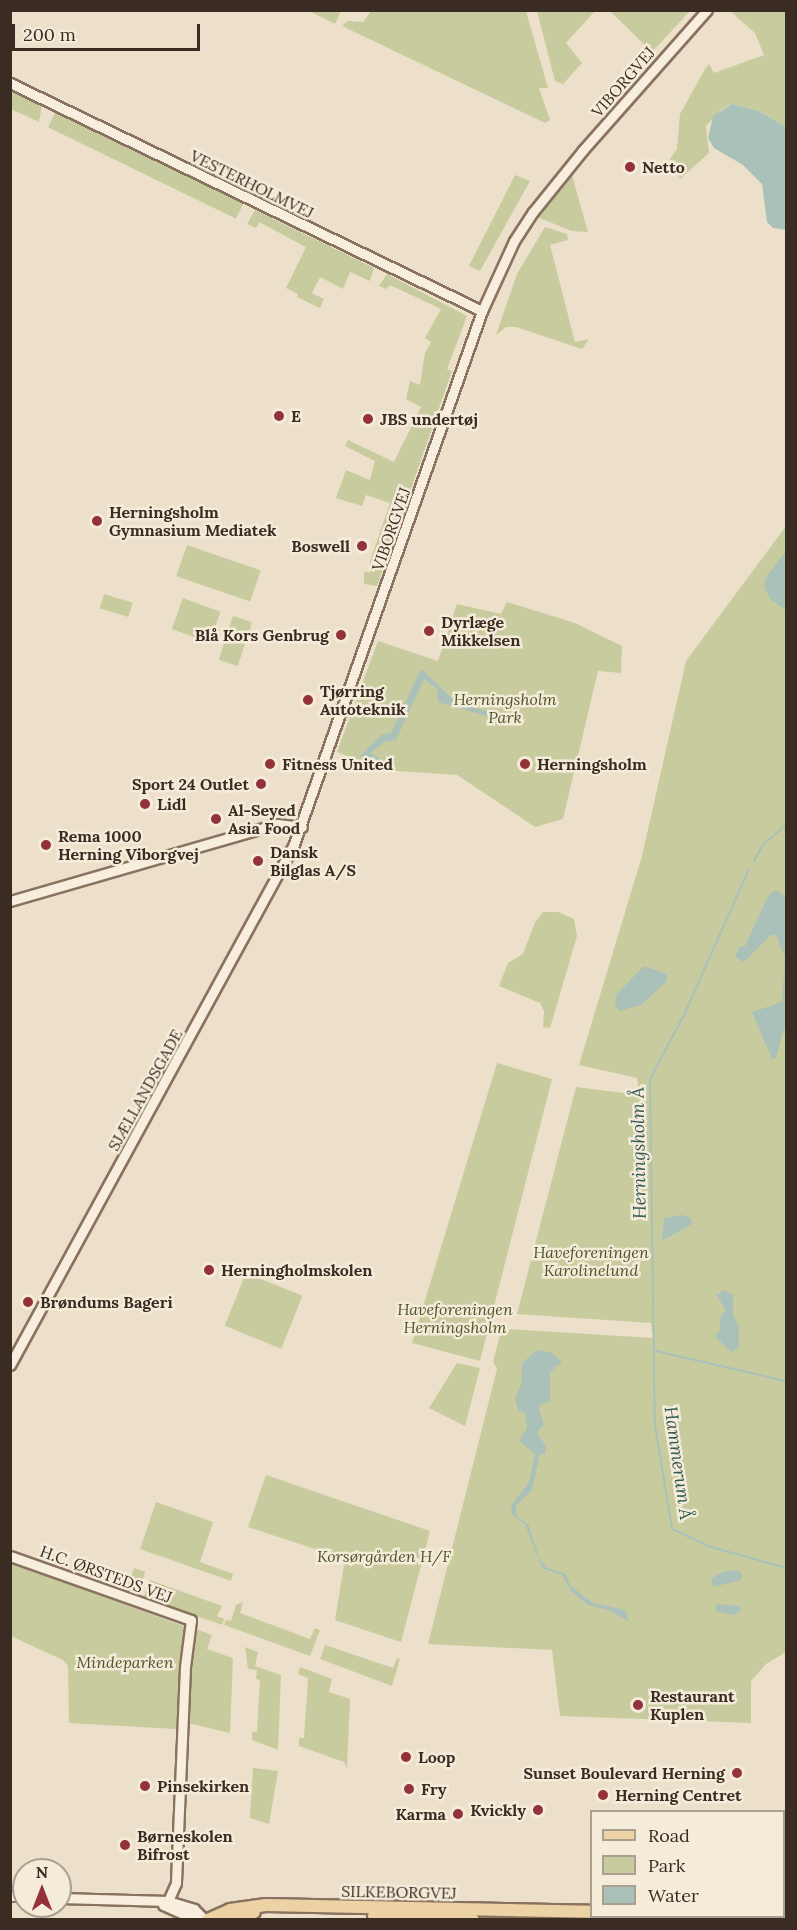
<!DOCTYPE html>
<html>
<head>
<meta charset="utf-8">
<style>
	body { margin:0 }
	#map { position:relative; width:797px; height:1930px; overflow:hidden; background:#ede0ca; font-family:Lora,serif }
	div>[style] { position:absolute }
	.green>* { inset:0; background:#c8cb9e; transform-origin:0 0 }
	.water>* { inset:0; background:#aac1b9 }
	.stream>* { height:2px; margin:-1px; padding:0 1px; transform-origin:1px; border-radius:1px; background:#aac1b9 }
	.roads { filter:drop-shadow(2px 0 #89725f) drop-shadow(-2px 0 #89725f) drop-shadow(0 2px #89725f) drop-shadow(0 -2px #89725f) }
	.minor>* { height:9px; margin:-4.5px; padding:0 4.5px; transform-origin:4.5px; border-radius:4.5px; background:#f8eedd }
	.major>* { height:12px; margin:-6px; padding:0 6px; transform-origin:6px; border-radius:6px; background:#edd2a5 }
	.dots>* { width:16px; height:16px; translate:-50% -50%; box-sizing:border-box; border:3px solid #f4ebd9; border-radius:50% }
	span { translate:-50% -50%; white-space:nowrap; text-align:center; line-height:1.15; -webkit-text-stroke:5px #f4ebd9; paint-order:stroke }
	.street-label { font-size:16px; color:#3a2c22 }
	.poi-label { font-size:16px; color:#3a2c22; font-weight:700 }
	.left { translate:0 -50%; text-align:left }
	.right { translate:-100% -50%; text-align:right }
	.park-label { font-size:16px; color:#4d5529; font-style:italic }
	.water-label { font-size:18px; color:#325954; font-style:italic }
	.frame { position:absolute; inset:0; border:12px solid #3a2c22; pointer-events:none }
	.legend { position:absolute; left:590px; top:1810px; width:195px; height:108px; box-sizing:border-box; background:#f4ebd9; border:2px solid #aa9f90; margin:0; padding:8px 10px; list-style:none; font-size:18px; color:#3a2c22 }
	.legend li { display:flex; align-items:center; gap:12px; height:30px }
	.legend b { width:30px; border:2px solid #aa9f90 }
	.north { position:absolute; left:12px; top:1858px; width:60px; height:60px; box-sizing:border-box; background:#f4ebd9; border:2px solid #aa9f90; border-radius:50%; rotate:0deg; font-size:16px; font-weight:700; line-height:24px; text-align:center; color:#3a2c22 }
	.north::after { content:''; display:block; margin:auto; width:21px; height:27px; background:#943239; clip-path:polygon(50% 0,100% 100%,50% 72%,0 100%) }
	.scale { position:absolute; left:12px; top:24px; width:188px; height:27px; box-sizing:border-box; border:3px solid #3a2c22; border-top:0; padding-left:8px; font-size:18px; line-height:21px; white-space:nowrap; color:#3a2c22; -webkit-text-stroke:4px #f4ebd9; paint-order:stroke }
</style>
</head>
<body>
<div id="map">
	<div class="green">
		<i style="clip-path:polygon(309px 11px,341px 11px,335px 24px)"></i>
		<i style="clip-path:polygon(371px 11px,526px 11px,548px 88px,539px 88px,550px 120px,545px 123px,342px 26px,347px 21px,363px 22px)"></i>
		<i style="clip-path:polygon(537px 11px,595px 11px,566px 43px,582px 63px,563px 84px,555px 81px)"></i>
		<i style="clip-path:polygon(610px 11px,690px 11px,652px 52px)"></i>
		<i style="clip-path:polygon(730px 11px,786px 11px,786px 127px,759px 111px,732px 104px,721px 110px,706px 126px,709px 153px,680px 179px,670px 159px,677px 149px,680px 114px,705px 69px,709px 64px,714px 73px,764px 55px,755px 33px)"></i>
		<i style="clip-path:polygon(11px 90px,42px 105px,39px 122px,11px 109px)"></i>
		<i style="left:56px;top:111px;width:209px;height:18px;rotate:26deg"></i>
		<i style="clip-path:polygon(515px 175px,530px 181px,480px 271px,469px 266px)"></i>
		<i style="clip-path:polygon(572px 175px,588px 232px,572px 231px,537px 217px)"></i>
		<i style="clip-path:polygon(255px 210px,374px 268px,370px 281px,350px 272px,343px 289px,320px 277px,312px 293px,324px 299px,320px 308px,297px 297px,298px 294px,286px 288px,306px 247px,259px 222px,256px 228px,247px 224px)"></i>
		<i style="clip-path:polygon(545px 227px,567px 234px,568px 240px,550px 245px,575px 342px,589px 339px,582px 349px,516px 327px,506px 327px,496px 335px,517px 274px)"></i>
		<i style="clip-path:polygon(387px 274px,467px 316px,447px 369px,452px 371px,377px 586px,364px 584px,364px 572px,370px 572px,370px 561px,390px 503px,366px 495px,362px 506px,336px 498px,346px 470px,370px 480px,375px 461px,345px 446px,348px 440px,394px 462px,421px 407px,406px 399px,410px 381px,420px 385px,425px 353px,431px 342px,425px 338px,441px 309px,390px 285px,386px 289px,379px 286px)"></i>
		<i style="clip-path:polygon(786px 526px,786px 1652px,766px 1664px,751px 1681px,751px 1723px,560px 1716px,552px 1650px,428px 1644px,497px 1369px,493px 1362px,501px 1331px,507px 1329px,653px 1338px,651px 1323px,517px 1314px,576px 1087px,639px 1095px,637px 1078px,579px 1065px,642px 856px,686px 661px)"></i>
		<i style="left:187px;top:545px;width:78px;height:33px;rotate:19deg"></i>
		<i style="left:104px;top:594px;width:30px;height:15px;rotate:17deg"></i>
		<i style="left:183px;top:598px;width:40px;height:33px;rotate:20deg"></i>
		<i style="clip-path:polygon(507px 602px,575px 623px,622px 646px,621px 673px,598px 671px,563px 819px,535px 827px,457px 775px,382px 770px,337px 752px,378px 641px,438px 661px,457px 604px,501px 614px)"></i>
		<i style="left:233px;top:616px;width:20px;height:46px;rotate:18deg"></i>
		<i style="clip-path:polygon(543px 912px,558px 912px,574px 919px,577px 936px,550px 1028px,543px 1027px,544px 1011px,540px 1003px,499px 986px,508px 963px,523px 954px,535px 922px)"></i>
		<i style="clip-path:polygon(497px 1063px,552px 1079px,480px 1361px,412px 1343px)"></i>
		<i style="left:246px;top:1273px;width:61px;height:57px;rotate:22deg"></i>
		<i style="clip-path:polygon(457px 1363px,480px 1368px,465px 1426px,429px 1408px)"></i>
		<i style="clip-path:polygon(266px 1475px,430px 1531px,401px 1642px,335px 1620px,345px 1559px,248px 1527px)"></i>
		<i style="clip-path:polygon(156px 1502px,213px 1522px,200px 1562px,233px 1574px,231px 1581px,140px 1549px)"></i>
		<i style="clip-path:polygon(11px 1563px,186px 1627px,176px 1729px,69px 1723px,68px 1666px,63px 1660px,11px 1636px)"></i>
		<i style="left:134px;top:1568px;width:12px;height:23px;rotate:20deg"></i>
		<i style="clip-path:polygon(150px 1580px,222px 1606px,217px 1616px,224px 1619px,222px 1625px,144px 1597px)"></i>
		<i style="clip-path:polygon(243px 1602px,240px 1613px,310px 1639px,315px 1628px,320px 1630px,310px 1656px,224px 1625px,226px 1620px,231px 1621px,236px 1605px)"></i>
		<i style="clip-path:polygon(196px 1629px,212px 1635px,207px 1649px,233px 1658px,230px 1733px,188px 1723px,192px 1638px)"></i>
		<i style="clip-path:polygon(325px 1645px,393px 1668px,397px 1658px,400px 1659px,392px 1686px,320px 1659px)"></i>
		<i style="clip-path:polygon(245px 1647px,258px 1652px,255px 1666px,281px 1675px,278px 1750px,252px 1740px,252px 1732px,257px 1732px,260px 1680px,256px 1679px,257px 1670px,248px 1669px)"></i>
		<i style="clip-path:polygon(300px 1667px,332px 1679px,329px 1692px,350px 1699px,347px 1768px,344px 1762px,299px 1746px,299px 1738px,304px 1738px,308px 1678px,298px 1674px)"></i>
		<i style="clip-path:polygon(253px 1768px,278px 1771px,269px 1824px,250px 1818px)"></i>
	</div>
	<div class="water">
		<i style="clip-path:polygon(732px 104px,759px 111px,786px 127px,786px 230px,773px 228px,767px 222px,762px 184px,743px 165px,714px 148px,708px 138px,713px 116px)"></i>
		<i style="clip-path:polygon(786px 551px,786px 610px,771px 600px,764px 587px,765px 579px)"></i>
		<i style="clip-path:polygon(421px 669px,456px 702px,508px 718px,507px 722px,438px 702px,437px 689px,424px 679px,396px 740px,384px 742px,370px 753px,397px 769px,360px 756px,381px 735px,391px 733px)"></i>
		<i style="clip-path:polygon(775px 890px,786px 897px,786px 1022px,776px 1058px,772px 1059px,752px 1012px,782px 1002px,785px 958px,776px 935px,771px 935px,744px 962px,735px 957px,740px 946px,745px 946px,768px 896px)"></i>
		<i style="clip-path:polygon(644px 966px,667px 974px,667px 981px,641px 1005px,619px 1011px,615px 1005px,617px 994px)"></i>
		<i style="clip-path:polygon(682px 1215px,691px 1218px,692px 1224px,662px 1241px,664px 1218px)"></i>
		<i style="clip-path:polygon(724px 1290px,733px 1295px,733px 1315px,739px 1327px,739px 1347px,731px 1352px,715px 1336px,721px 1330px,719px 1318px,726px 1310px,716px 1295px)"></i>
		<i style="clip-path:polygon(537px 1350px,552px 1353px,562px 1362px,550px 1372px,550px 1401px,538px 1406px,544px 1424px,537px 1433px,546px 1446px,545px 1454px,540px 1454px,532px 1490px,516px 1506px,516px 1516px,528px 1524px,540px 1560px,548px 1568px,566px 1574px,570px 1585px,593px 1603px,625px 1610px,629px 1622px,609px 1610px,588px 1605px,571px 1591px,562px 1575px,542px 1568px,525px 1524px,512px 1515px,511px 1506px,529px 1482px,535px 1454px,519px 1441px,527px 1428px,525px 1413px,518px 1410px,515px 1398px,521px 1385px,522px 1363px)"></i>
		<i style="clip-path:polygon(736px 1570px,742px 1573px,741px 1580px,713px 1587px,711px 1579px,722px 1572px)"></i>
		<i style="clip-path:polygon(717px 1604px,740px 1606px,741px 1611px,734px 1615px,716px 1611px)"></i>
	</div>
	<div class="stream">
		<i style="left:754px;top:861px;width:18px;rotate:-61deg"></i>
		<i style="left:763px;top:845px;width:30px;rotate:-41deg"></i>
		<i style="left:749px;top:869px;width:162px;rotate:114deg"></i>
		<i style="left:683px;top:1017px;width:70px;rotate:118deg"></i>
		<i style="left:650px;top:1079px;width:346px;rotate:89.2deg"></i>
		<i style="left:655px;top:1425px;width:105px;rotate:80.7deg"></i>
		<i style="left:672px;top:1529px;width:43px;rotate:24.8deg"></i>
		<i style="left:711px;top:1547px;width:78px;rotate:15.6deg"></i>
		<i style="left:656px;top:1351px;width:133px;rotate:13deg"></i>
	</div>
	<div class="roads">
		<div class="minor">
			<i style="left:10px;top:83px;width:524px;rotate:25.78deg"></i>
			<i style="left:10px;top:901px;width:278px;rotate:-16.1deg"></i>
			<i style="left:277px;top:824px;width:25px;rotate:7deg"></i>
			<i style="left:10px;top:1365px;width:593px;rotate:-61.4deg"></i>
			<i style="left:294px;top:844px;width:565px;rotate:-70.57deg"></i>
			<i style="left:482px;top:311px;width:77px;rotate:-65.4deg"></i>
			<i style="left:514px;top:241px;width:35px;rotate:-57deg"></i>
			<i style="left:533px;top:212px;width:80px;rotate:-51.1deg"></i>
			<i style="left:583px;top:150px;width:187px;rotate:-48.5deg"></i>
			<i style="left:10px;top:1556px;width:192px;rotate:19.5deg"></i>
			<i style="left:191px;top:1620px;width:47px;rotate:97.3deg"></i>
			<i style="left:185px;top:1667px;width:216px;rotate:92.4deg"></i>
			<i style="left:176px;top:1883px;width:20px;rotate:114deg"></i>
			<i style="left:10px;top:1896px;width:14px"></i>
			<i style="left:60px;top:1898px;width:108px;rotate:1.6deg"></i>
			<i style="left:168px;top:1901px;width:27px;rotate:17deg"></i>
			<i style="left:194px;top:1909px;width:16px;rotate:45deg"></i>
			<i style="left:163px;top:1905px;width:36px;rotate:24deg"></i>
		</div>
		<div class="major">
			<i style="left:374px;top:1916px;width:99px;rotate:2.3deg"></i>
			<i style="left:694px;top:1916px;width:76px;rotate:3deg"></i>
			<i style="left:208px;top:1920px;width:24px;rotate:-24deg"></i>
			<i style="left:230px;top:1910px;width:36px;rotate:-8deg"></i>
			<i style="left:266px;top:1905px;width:326px;rotate:1.2deg"></i>
			<i style="left:230px;top:1920px;width:25px;rotate:-18deg"></i>
		</div>
	</div>
	<div class="dots">
		<i style="left:630px;top:167px;background:#943239"></i>
		<i style="left:279px;top:416px;background:#943239"></i>
		<i style="left:368px;top:419px;background:#943239"></i>
		<i style="left:97px;top:521px;background:#943239"></i>
		<i style="left:362px;top:546px;background:#943239"></i>
		<i style="left:429px;top:631px;background:#943239"></i>
		<i style="left:341px;top:635px;background:#943239"></i>
		<i style="left:308px;top:700px;background:#943239"></i>
		<i style="left:270px;top:764px;background:#943239"></i>
		<i style="left:525px;top:764px;background:#943239"></i>
		<i style="left:261px;top:784px;background:#943239"></i>
		<i style="left:145px;top:804px;background:#943239"></i>
		<i style="left:216px;top:819px;background:#943239"></i>
		<i style="left:46px;top:845px;background:#943239"></i>
		<i style="left:258px;top:861px;background:#943239"></i>
		<i style="left:209px;top:1270px;background:#943239"></i>
		<i style="left:28px;top:1302px;background:#943239"></i>
		<i style="left:638px;top:1705px;background:#943239"></i>
		<i style="left:406px;top:1757px;background:#943239"></i>
		<i style="left:737px;top:1773px;background:#943239"></i>
		<i style="left:145px;top:1786px;background:#943239"></i>
		<i style="left:409px;top:1789px;background:#943239"></i>
		<i style="left:603px;top:1795px;background:#943239"></i>
		<i style="left:538px;top:1810px;background:#943239"></i>
		<i style="left:458px;top:1814px;background:#943239"></i>
		<i style="left:125px;top:1845px;background:#943239"></i>
	</div>
	<div class="street-label">
		<span style="left:623px;top:82px;rotate:-49deg">VIBORGVEJ</span>
		<span style="left:252px;top:184px;rotate:26deg">VESTERHOLMVEJ</span>
		<span style="left:391px;top:529px;rotate:-71deg">VIBORGVEJ</span>
		<span style="left:145px;top:1090px;rotate:-61deg">SJÆLLANDSGADE</span>
		<span style="left:106px;top:1574px;rotate:20deg">H.C. ØRSTEDS VEJ</span>
		<span style="left:399px;top:1892px;rotate:1deg">SILKEBORGVEJ</span>
	</div>
	<div class="poi-label">
		<span class="left" style="left:642px;top:167px">Netto</span>
		<span class="left" style="left:291px;top:416px">E</span>
		<span class="left" style="left:380px;top:419px">JBS undertøj</span>
		<span class="left" style="left:109px;top:521px">Herningsholm<br>Gymnasium Mediatek</span>
		<span class="right" style="left:350px;top:546px">Boswell</span>
		<span class="left" style="left:441px;top:631px">Dyrlæge<br>Mikkelsen</span>
		<span class="right" style="left:329px;top:635px">Blå Kors Genbrug</span>
		<span class="left" style="left:320px;top:700px">Tjørring<br>Autoteknik</span>
		<span class="left" style="left:282px;top:764px">Fitness United</span>
		<span class="left" style="left:537px;top:764px">Herningsholm</span>
		<span class="right" style="left:249px;top:784px">Sport 24 Outlet</span>
		<span class="left" style="left:157px;top:804px">Lidl</span>
		<span class="left" style="left:228px;top:819px">Al-Seyed<br>Asia Food</span>
		<span class="left" style="left:58px;top:845px">Rema 1000<br>Herning Viborgvej</span>
		<span class="left" style="left:270px;top:861px">Dansk<br>Bilglas A/S</span>
		<span class="left" style="left:221px;top:1270px">Herningholmskolen</span>
		<span class="left" style="left:40px;top:1302px">Brøndums Bageri</span>
		<span class="left" style="left:650px;top:1705px">Restaurant<br>Kuplen</span>
		<span class="left" style="left:418px;top:1757px">Loop</span>
		<span class="right" style="left:725px;top:1773px">Sunset Boulevard Herning</span>
		<span class="left" style="left:157px;top:1786px">Pinsekirken</span>
		<span class="left" style="left:421px;top:1789px">Fry</span>
		<span class="left" style="left:615px;top:1795px">Herning Centret</span>
		<span class="right" style="left:526px;top:1810px">Kvickly</span>
		<span class="right" style="left:446px;top:1814px">Karma</span>
		<span class="left" style="left:137px;top:1845px">Børneskolen<br>Bifrost</span>
	</div>
	<div class="park-label">
		<span style="left:505px;top:708px">Herningsholm<br>Park</span>
		<span style="left:591px;top:1261px">Haveforeningen<br>Karolinelund</span>
		<span style="left:455px;top:1318px">Haveforeningen<br>Herningsholm</span>
		<span style="left:384px;top:1556px">Korsørgården H/F</span>
		<span style="left:125px;top:1662px">Mindeparken</span>
	</div>
	<div class="water-label">
		<span style="left:639px;top:1153px;rotate:-91deg">Herningsholm Å</span>
		<span style="left:678px;top:1463px;rotate:82deg">Hammerum Å</span>
	</div>
	<div class="frame"></div>
	<ul class="legend">
	<li><b style="height:8px;background:#edd2a5"></b>Road</li>
	<li><b style="height:16px;background:#c8cb9e"></b>Park</li>
	<li><b style="height:16px;background:#aac1b9"></b>Water</li>
	</ul>
	<div class="north">N</div>
	<div class="scale">200 m</div>
</div>
</body>
</html>
